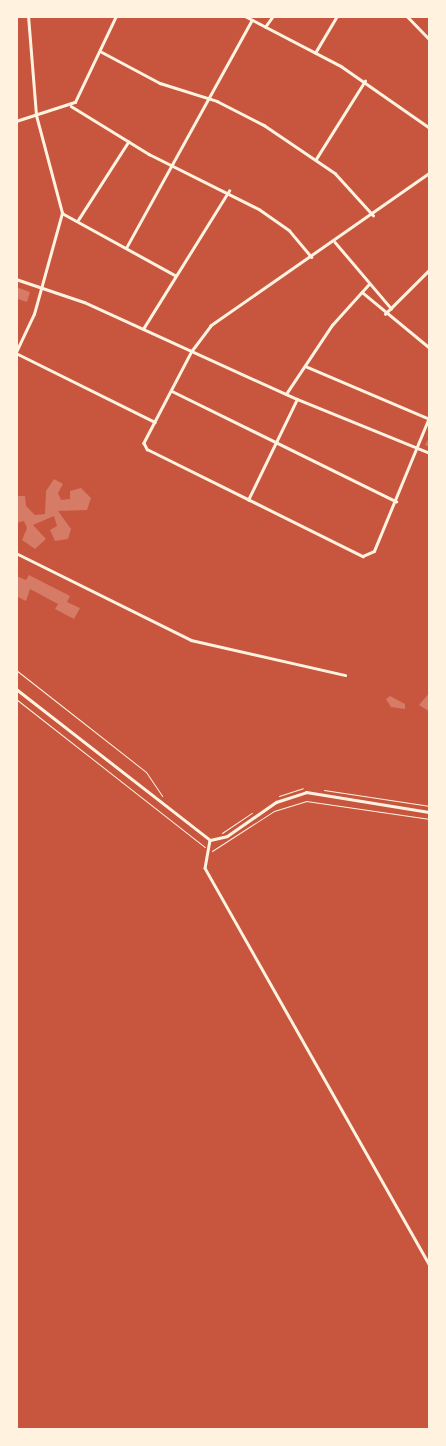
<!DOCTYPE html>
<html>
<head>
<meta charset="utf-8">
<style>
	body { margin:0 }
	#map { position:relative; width:446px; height:1446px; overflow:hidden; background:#c8553d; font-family:"Fira Sans Condensed",sans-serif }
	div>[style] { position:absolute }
	.building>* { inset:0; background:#d67c66 }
	.path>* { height:1px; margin:-0.5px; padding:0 0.5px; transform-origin:0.5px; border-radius:0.5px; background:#fff3e0 }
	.minor>* { height:2.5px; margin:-1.25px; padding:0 1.25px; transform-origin:1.25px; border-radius:1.25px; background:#fff3e0 }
	.tertiary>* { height:3px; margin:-1.5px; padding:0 1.5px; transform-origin:1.5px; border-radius:1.5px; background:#fff3e0 }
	span { translate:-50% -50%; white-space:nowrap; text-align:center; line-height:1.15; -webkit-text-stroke:4.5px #fff3e0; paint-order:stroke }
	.frame { position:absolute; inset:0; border:18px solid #fff3e0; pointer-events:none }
</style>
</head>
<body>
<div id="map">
	<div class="building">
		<i style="clip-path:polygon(16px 287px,30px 292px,27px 302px,18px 299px)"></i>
		<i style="clip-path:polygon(430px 436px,430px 447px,425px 445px)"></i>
		<i style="clip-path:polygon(54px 479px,63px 484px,58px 493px,61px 500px,70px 499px,70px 491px,81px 488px,91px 498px,87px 510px,58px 511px,71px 529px,68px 539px,55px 541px,50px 530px,57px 526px,54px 516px,33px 525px,46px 539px,35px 549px,22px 540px,27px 528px,24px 521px,16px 523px,16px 496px,25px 496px,26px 506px,35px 515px,45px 514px,46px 491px)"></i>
		<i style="clip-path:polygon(29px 575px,70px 596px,67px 602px,80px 608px,74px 619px,55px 609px,58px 604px,30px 589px,26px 601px,16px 596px,16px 576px,26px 580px)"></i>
		<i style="clip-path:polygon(430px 692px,430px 712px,419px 705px)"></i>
		<i style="clip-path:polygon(390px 696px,405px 704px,405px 709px,391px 707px,386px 699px)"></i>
	</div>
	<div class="path">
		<i style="left:16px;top:670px;width:165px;rotate:38.1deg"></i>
		<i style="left:146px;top:772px;width:29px;rotate:56deg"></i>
		<i style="left:16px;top:699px;width:240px;rotate:38.1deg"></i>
		<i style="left:324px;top:790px;width:107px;rotate:8.6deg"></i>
		<i style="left:279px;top:796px;width:25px;rotate:-18deg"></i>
		<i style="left:222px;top:833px;width:36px;rotate:-34deg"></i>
		<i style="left:212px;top:851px;width:74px;rotate:-32.8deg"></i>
		<i style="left:274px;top:811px;width:34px;rotate:-17deg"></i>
		<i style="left:306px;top:801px;width:125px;rotate:8.3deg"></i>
	</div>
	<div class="minor">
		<i style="left:245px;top:16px;width:108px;rotate:27.5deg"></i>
		<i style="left:341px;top:66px;width:108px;rotate:34.9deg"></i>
		<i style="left:407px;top:16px;width:33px;rotate:46deg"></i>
		<i style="left:265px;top:27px;width:14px;rotate:-54deg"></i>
		<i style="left:100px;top:51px;width:68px;rotate:28.1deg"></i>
		<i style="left:160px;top:83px;width:60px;rotate:17.5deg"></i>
		<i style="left:217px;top:101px;width:53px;rotate:27.1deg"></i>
		<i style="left:264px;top:125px;width:86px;rotate:34.1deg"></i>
		<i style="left:335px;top:173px;width:57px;rotate:47.9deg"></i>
		<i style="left:315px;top:53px;width:43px;rotate:-59.3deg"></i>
		<i style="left:71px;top:106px;width:92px;rotate:31.6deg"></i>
		<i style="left:149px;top:154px;width:123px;rotate:26.6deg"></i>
		<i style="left:259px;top:209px;width:37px;rotate:35deg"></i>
		<i style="left:289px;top:230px;width:35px;rotate:50deg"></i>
		<i style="left:16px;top:121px;width:62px;rotate:-17.9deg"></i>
		<i style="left:75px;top:102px;width:95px;rotate:-64.5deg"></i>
		<i style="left:316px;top:159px;width:92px;rotate:-57.9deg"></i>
		<i style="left:430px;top:173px;width:267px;rotate:145.1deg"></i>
		<i style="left:211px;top:326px;width:31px;rotate:127deg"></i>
		<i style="left:192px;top:351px;width:104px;rotate:117.6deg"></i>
		<i style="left:144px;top:443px;width:7px;rotate:63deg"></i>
		<i style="left:147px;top:449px;width:241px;rotate:26.4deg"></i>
		<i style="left:363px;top:556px;width:12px;rotate:-24deg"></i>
		<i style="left:374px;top:551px;width:147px;rotate:-67.6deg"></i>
		<i style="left:62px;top:213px;width:129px;rotate:28.8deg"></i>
		<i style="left:78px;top:220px;width:93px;rotate:-57.3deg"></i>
		<i style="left:335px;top:242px;width:87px;rotate:49.7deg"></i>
		<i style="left:126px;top:248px;width:260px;rotate:-61.1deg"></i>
		<i style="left:16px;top:279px;width:72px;rotate:18.7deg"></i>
		<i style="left:84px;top:302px;width:234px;rotate:24.5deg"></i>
		<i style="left:297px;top:399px;width:144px;rotate:22.1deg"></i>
		<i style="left:362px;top:292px;width:88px;rotate:39.5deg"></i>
		<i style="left:385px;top:314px;width:64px;rotate:-45deg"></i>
		<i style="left:143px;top:329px;width:163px;rotate:-58.1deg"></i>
		<i style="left:16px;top:352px;width:42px;rotate:-64.7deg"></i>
		<i style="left:34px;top:314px;width:105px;rotate:-74.5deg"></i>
		<i style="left:62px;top:213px;width:101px;rotate:-104.9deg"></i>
		<i style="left:36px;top:115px;width:99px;rotate:-94.6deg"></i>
		<i style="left:16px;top:353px;width:155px;rotate:26.4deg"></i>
		<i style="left:305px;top:366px;width:136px;rotate:23deg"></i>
		<i style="left:172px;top:391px;width:250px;rotate:26.2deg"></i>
		<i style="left:286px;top:394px;width:83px;rotate:-56.3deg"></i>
		<i style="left:332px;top:325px;width:54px;rotate:-48deg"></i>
		<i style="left:248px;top:500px;width:112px;rotate:-64.1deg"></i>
		<i style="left:16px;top:553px;width:195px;rotate:26.4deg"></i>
		<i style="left:191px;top:640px;width:158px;rotate:12.8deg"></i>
		<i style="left:210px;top:840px;width:28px;rotate:100deg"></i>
		<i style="left:205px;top:868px;width:457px;rotate:60.5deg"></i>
	</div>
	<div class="tertiary">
		<i style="left:16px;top:689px;width:246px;rotate:37.9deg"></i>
		<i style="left:210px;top:840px;width:17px;rotate:-13deg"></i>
		<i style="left:227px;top:836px;width:60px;rotate:-34.8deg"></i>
		<i style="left:276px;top:802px;width:32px;rotate:-18deg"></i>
		<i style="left:306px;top:792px;width:126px;rotate:9.2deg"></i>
	</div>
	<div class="frame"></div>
</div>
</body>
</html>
